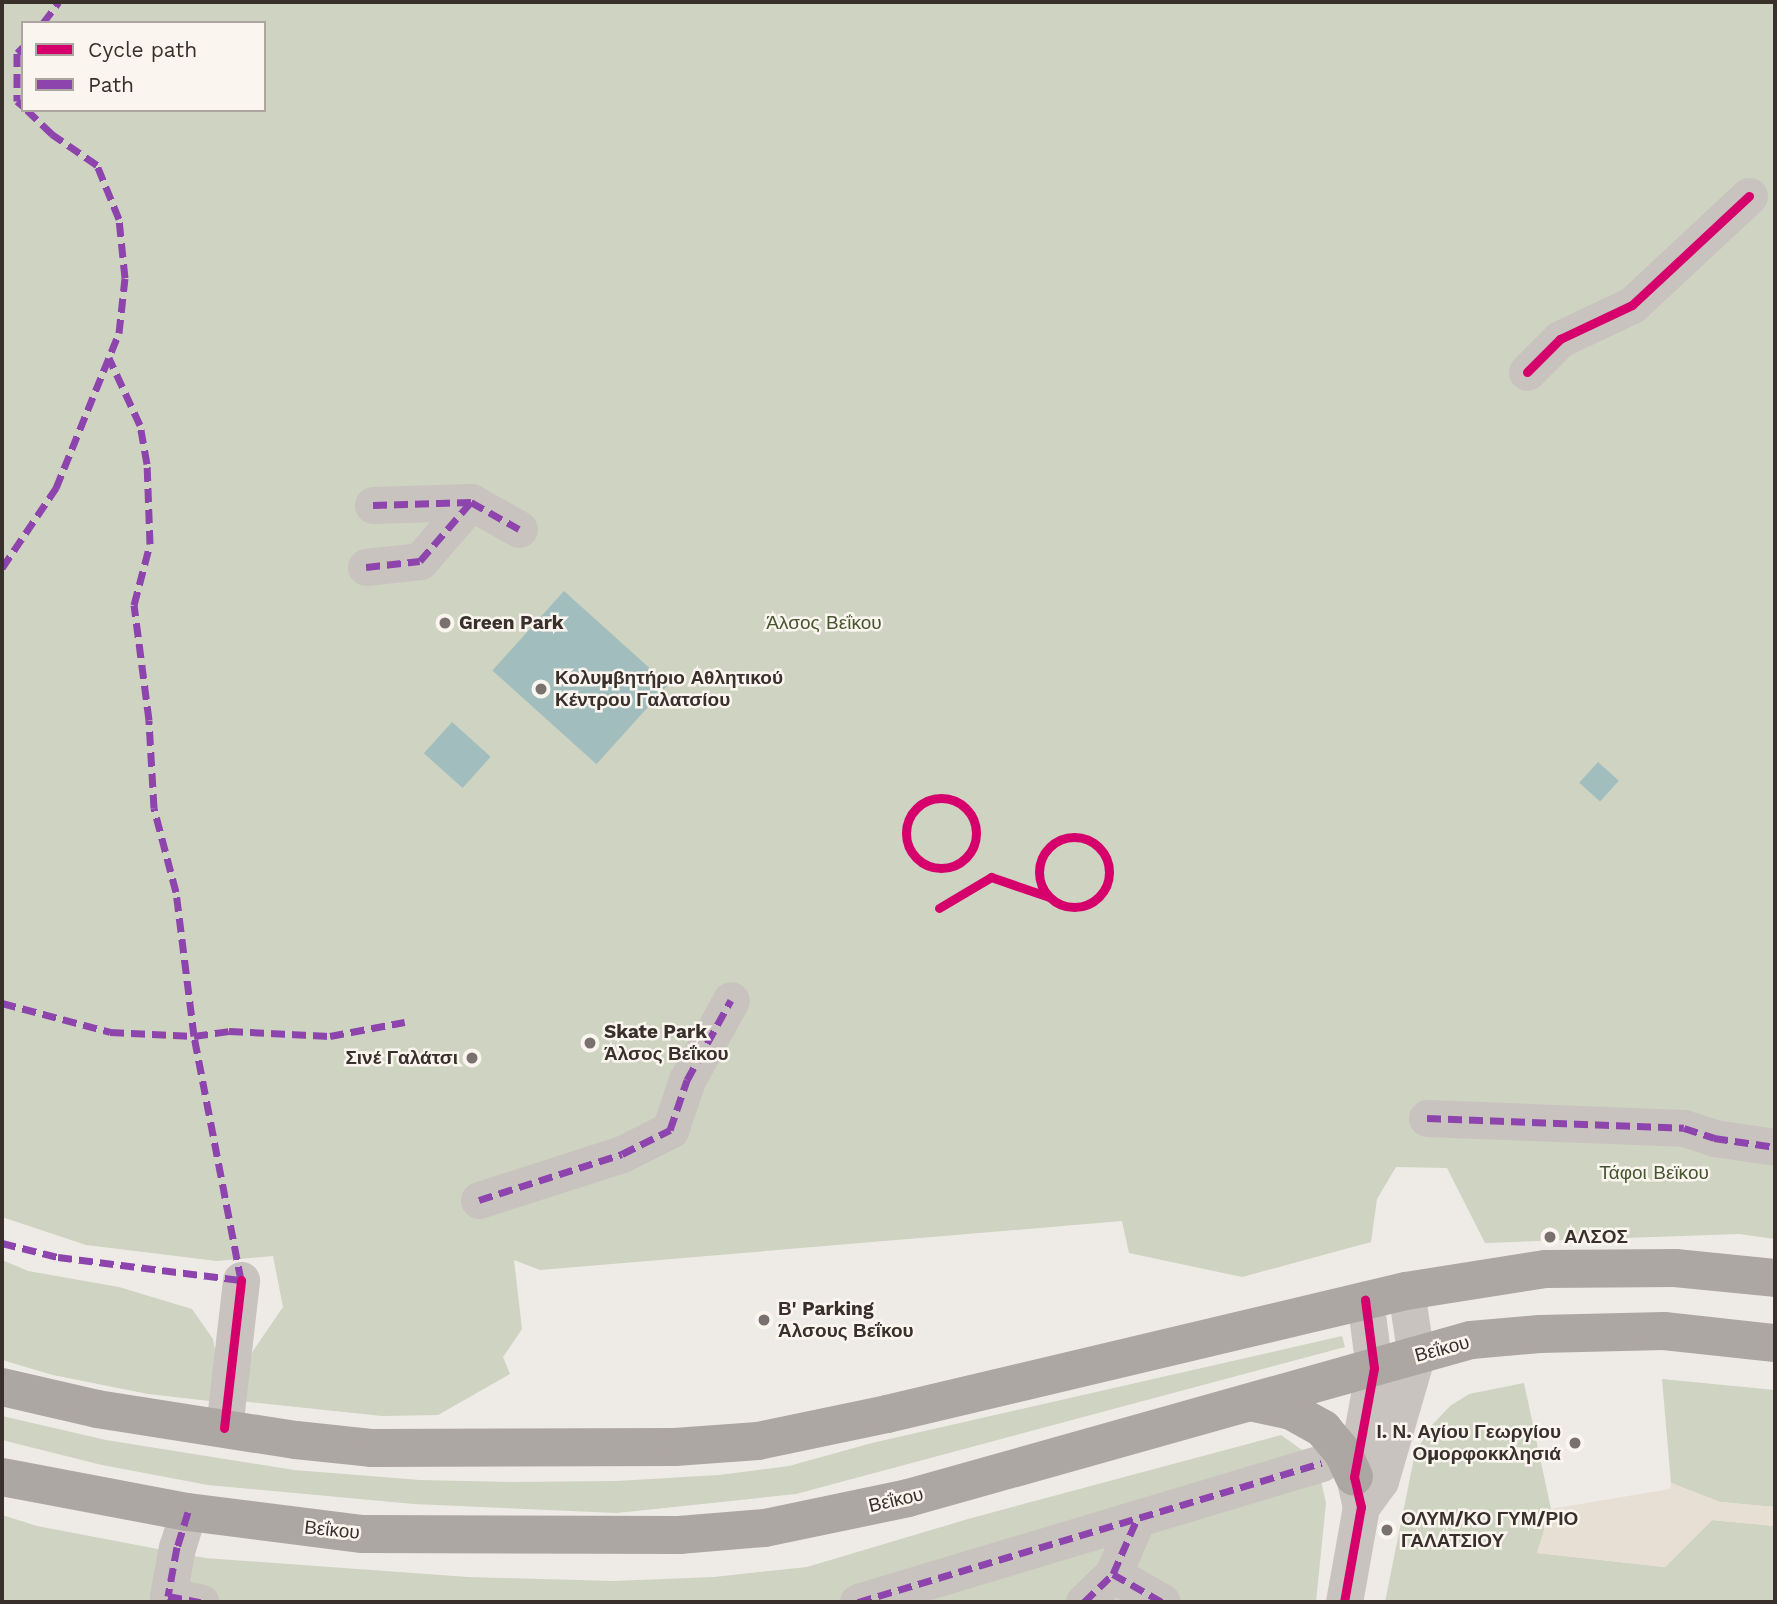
<!DOCTYPE html>
<html>
<head>
<meta charset="utf-8">
<style>
	body { margin:0 }
	#map { position:relative; width:1777px; height:1604px; overflow:hidden; background:#eeeae6; font-family:"Work Sans",sans-serif }
	div>[style] { position:absolute }
	.green>* { inset:0; background:#cfd3c1 }
	.plaza>* { inset:0; background:#e7ded4 }
	.water>* { inset:0; background:#a2bdbe; transform-origin:0 0 }
	.minor>* { height:37px; margin:-18.5px; padding:0 18.5px; transform-origin:18.5px; border-radius:18.5px; background:#c8c3be }
	.major>* { height:38px; margin:-19px; padding:0 19px; transform-origin:19px; border-radius:19px; background:#ada7a3 }
	.quiet>* { height:7px; margin-top:-3.5px; transform-origin:0; background:repeating-linear-gradient(90deg,#8e44ad 0 14px,transparent 0 21px) }
	.cycleway>* { height:9px; margin:-4.5px; padding:0 4.5px; transform-origin:4.5px; border-radius:4.5px; background:#d6006c }
	.cycleway>.ring { margin:-4.5px; padding:0; box-sizing:content-box; background:none; border:9px solid #d6006c; border-radius:50% }
	.dots>* { width:19px; height:19px; translate:-50% -50%; box-sizing:border-box; border:4px solid #faf5ee; border-radius:50% }
	span { translate:-50% -50%; white-space:nowrap; text-align:center; line-height:1.15; -webkit-text-stroke:5px #faf5ee; paint-order:stroke }
	.poi-label { font-size:19px; color:#39302c; font-weight:700 }
	.left { translate:0 -50%; text-align:left }
	.right { translate:-100% -50%; text-align:right }
	.park-label { font-size:19px; color:#475631 }
	.street-label { font-size:19px; color:#39302c }
	.frame { position:absolute; inset:0; border:4px solid #39302c; pointer-events:none }
	.legend { position:absolute; left:21px; top:21px; width:245px; height:91px; box-sizing:border-box; background:#faf5ee; border:2px solid #ada6a0; margin:0; padding:9px 12px; list-style:none; font-size:21px; color:#39302c }
	.legend li { display:flex; align-items:center; gap:14px; height:35px }
	.legend b { width:35px; border:2px solid #ada6a0 }
</style>
</head>
<body>
<div id="map">
	<div class="green">
		<i style="clip-path:polygon(evenodd,2px 2px,1775px 2px,1775px 1239px,1739px 1234px,1485px 1243px,1447px 1168px,1396px 1167px,1377px 1199px,1371px 1242px,1242px 1277px,1129px 1253px,1122px 1221px,540px 1270px,514px 1260px,522px 1329px,503px 1357px,510px 1374px,438px 1415px,382px 1416px,240px 1401px,241px 1383px,253px 1351px,283px 1307px,273px 1256px,217px 1261px,86px 1245px,2px 1217px,2px 2px,23px 23px,264px 23px,264px 110px,23px 110px,23px 23px)"></i>
		<i style="clip-path:polygon(2px 1260px,28px 1271px,119px 1287px,192px 1309px,213px 1339px,221px 1382px,210px 1401px,148px 1394px,53px 1375px,2px 1360px)"></i>
		<i style="clip-path:polygon(1342px 1336px,1345px 1347px,796px 1494px,617px 1513px,414px 1504px,208px 1485px,102px 1465px,2px 1440px,2px 1416px,106px 1440px,294px 1470px,420px 1480px,512px 1482px,616px 1481px,719px 1475px,789px 1466px,872px 1443px)"></i>
		<i style="clip-path:polygon(1662px 1379px,1775px 1390px,1775px 1507px,1720px 1502px,1671px 1483px)"></i>
		<i style="clip-path:polygon(1524px 1383px,1551px 1509px,1537px 1553px,1665px 1567px,1712px 1520px,1775px 1526px,1775px 1602px,1385px 1602px,1415px 1453px,1432px 1425px,1450px 1406px,1469px 1394px)"></i>
		<i style="clip-path:polygon(1281px 1435px,1302px 1450px,1319px 1472px,1326px 1503px,1316px 1602px,2px 1602px,2px 1515px,37px 1526px,205px 1558px,468px 1577px,613px 1581px,714px 1577px,807px 1567px,968px 1519px)"></i>
	</div>
	<div class="plaza">
		<i style="clip-path:polygon(1671px 1483px,1720px 1502px,1775px 1507px,1775px 1526px,1712px 1520px,1665px 1567px,1537px 1553px,1551px 1509px,1670px 1489px)"></i>
	</div>
	<div class="water">
		<i style="left:564px;top:591px;width:140px;height:107px;rotate:42deg"></i>
		<i style="left:452px;top:722px;width:52px;height:42px;rotate:42deg"></i>
		<i style="left:1598px;top:762px;width:28px;height:28px;rotate:42deg"></i>
	</div>
	<div class="minor">
		<i style="left:1527px;top:372px;width:47px;rotate:-45deg"></i>
		<i style="left:1560px;top:339px;width:80px;rotate:-25.3deg"></i>
		<i style="left:1632px;top:305px;width:160px;rotate:-43deg"></i>
		<i style="left:373px;top:505px;width:98px;rotate:-1.8deg"></i>
		<i style="left:366px;top:567px;width:54px;rotate:-6.3deg"></i>
		<i style="left:420px;top:561px;width:78px;rotate:-49.2deg"></i>
		<i style="left:471px;top:502px;width:55px;rotate:29.4deg"></i>
		<i style="left:1427px;top:1118px;width:257px;rotate:2.2deg"></i>
		<i style="left:1684px;top:1128px;width:32px;rotate:18deg"></i>
		<i style="left:1714px;top:1138px;width:62px;rotate:8.4deg"></i>
		<i style="left:479px;top:1200px;width:150px;rotate:-17.8deg"></i>
		<i style="left:622px;top:1154px;width:54px;rotate:-26.6deg"></i>
		<i style="left:670px;top:1130px;width:53px;rotate:-71.2deg"></i>
		<i style="left:687px;top:1080px;width:91px;rotate:-61.2deg"></i>
		<i style="left:224px;top:1428px;width:149px;rotate:-83.4deg"></i>
		<i style="left:1361px;top:1507px;width:32px;rotate:-54deg"></i>
		<i style="left:1380px;top:1481px;width:129px;rotate:-73.8deg"></i>
		<i style="left:1416px;top:1357px;width:67px;rotate:-98.6deg"></i>
		<i style="left:188px;top:1512px;width:37px;rotate:107deg"></i>
		<i style="left:177px;top:1547px;width:50px;rotate:100.4deg"></i>
		<i style="left:168px;top:1596px;width:33px;rotate:11deg"></i>
		<i style="left:1113px;top:1574px;width:56px;rotate:29.7deg"></i>
		<i style="left:858px;top:1602px;width:484px;rotate:-16.7deg"></i>
		<i style="left:1084px;top:1602px;width:40px;rotate:-44deg"></i>
		<i style="left:1113px;top:1574px;width:60px;rotate:-66.4deg"></i>
		<i style="left:1344px;top:1602px;width:97px;rotate:-79.9deg"></i>
		<i style="left:1361px;top:1507px;width:31px;rotate:-103deg"></i>
		<i style="left:1354px;top:1477px;width:111px;rotate:-79.6deg"></i>
		<i style="left:1374px;top:1368px;width:69px;rotate:-97.5deg"></i>
	</div>
	<div class="major">
		<i style="left:2px;top:1387px;width:98px;rotate:13deg"></i>
		<i style="left:97px;top:1409px;width:201px;rotate:8.9deg"></i>
		<i style="left:296px;top:1440px;width:75px;rotate:6.1deg"></i>
		<i style="left:371px;top:1448px;width:304px;rotate:-0.2deg"></i>
		<i style="left:675px;top:1447px;width:83px;rotate:-4.1deg"></i>
		<i style="left:758px;top:1441px;width:132px;rotate:-11.8deg"></i>
		<i style="left:887px;top:1414px;width:533px;rotate:-13.33deg"></i>
		<i style="left:1406px;top:1291px;width:141px;rotate:-9deg"></i>
		<i style="left:1545px;top:1269px;width:130px;rotate:-0.4deg"></i>
		<i style="left:1675px;top:1268px;width:100px;rotate:5.7deg"></i>
		<i style="left:1254px;top:1403px;width:38px;rotate:12deg"></i>
		<i style="left:1291px;top:1411px;width:37px;rotate:29deg"></i>
		<i style="left:1323px;top:1429px;width:31px;rotate:50deg"></i>
		<i style="left:1343px;top:1453px;width:26px;rotate:65deg"></i>
		<i style="left:2px;top:1477px;width:189px;rotate:10.7deg"></i>
		<i style="left:188px;top:1512px;width:176px;rotate:7.2deg"></i>
		<i style="left:363px;top:1534px;width:316px;rotate:0.2deg"></i>
		<i style="left:679px;top:1535px;width:86px;rotate:-4.7deg"></i>
		<i style="left:765px;top:1528px;width:146px;rotate:-11.8deg"></i>
		<i style="left:908px;top:1498px;width:585px;rotate:-15.68deg"></i>
		<i style="left:1471px;top:1340px;width:69px;rotate:-5deg"></i>
		<i style="left:1540px;top:1334px;width:124px;rotate:-1.4deg"></i>
		<i style="left:1664px;top:1331px;width:112px;rotate:6.2deg"></i>
	</div>
	<div class="quiet">
		<i style="left:43px;top:23px;width:26px;rotate:-53deg"></i>
		<i style="left:23px;top:47px;width:8px;rotate:135deg"></i>
		<i style="left:17px;top:53px;width:48px;rotate:90deg"></i>
		<i style="left:17px;top:101px;width:8px;rotate:40deg"></i>
		<i style="left:373px;top:505px;width:98px;rotate:-1.8deg"></i>
		<i style="left:366px;top:567px;width:54px;rotate:-6.3deg"></i>
		<i style="left:420px;top:561px;width:78px;rotate:-49.2deg"></i>
		<i style="left:471px;top:502px;width:55px;rotate:29.4deg"></i>
		<i style="left:2px;top:568px;width:97px;rotate:-56deg"></i>
		<i style="left:56px;top:488px;width:167px;rotate:-67.9deg"></i>
		<i style="left:119px;top:333px;width:55px;rotate:-83.8deg"></i>
		<i style="left:125px;top:278px;width:59px;rotate:-95.8deg"></i>
		<i style="left:119px;top:219px;width:58px;rotate:-112.2deg"></i>
		<i style="left:97px;top:165px;width:55px;rotate:-145.4deg"></i>
		<i style="left:52px;top:134px;width:35px;rotate:-136deg"></i>
		<i style="left:2px;top:1003px;width:112px;rotate:15deg"></i>
		<i style="left:110px;top:1032px;width:84px;rotate:2.7deg"></i>
		<i style="left:194px;top:1036px;width:35px;rotate:-8deg"></i>
		<i style="left:229px;top:1031px;width:101px;rotate:2.8deg"></i>
		<i style="left:330px;top:1036px;width:76px;rotate:-10.6deg"></i>
		<i style="left:1427px;top:1118px;width:257px;rotate:2.2deg"></i>
		<i style="left:1684px;top:1128px;width:32px;rotate:18deg"></i>
		<i style="left:1714px;top:1138px;width:62px;rotate:8.4deg"></i>
		<i style="left:479px;top:1200px;width:150px;rotate:-17.8deg"></i>
		<i style="left:622px;top:1154px;width:54px;rotate:-26.6deg"></i>
		<i style="left:670px;top:1130px;width:53px;rotate:-71.2deg"></i>
		<i style="left:687px;top:1080px;width:91px;rotate:-61.2deg"></i>
		<i style="left:2px;top:1243px;width:58px;rotate:14deg"></i>
		<i style="left:58px;top:1257px;width:184px;rotate:7.2deg"></i>
		<i style="left:241px;top:1280px;width:248px;rotate:-100.9deg"></i>
		<i style="left:194px;top:1036px;width:145px;rotate:-97.1deg"></i>
		<i style="left:176px;top:892px;width:87px;rotate:-104.7deg"></i>
		<i style="left:154px;top:808px;width:88px;rotate:-93.3deg"></i>
		<i style="left:149px;top:720px;width:116px;rotate:-97.4deg"></i>
		<i style="left:134px;top:605px;width:63px;rotate:-75.3deg"></i>
		<i style="left:150px;top:544px;width:80px;rotate:-92.1deg"></i>
		<i style="left:147px;top:464px;width:40px;rotate:-100deg"></i>
		<i style="left:140px;top:425px;width:74px;rotate:-114.8deg"></i>
		<i style="left:188px;top:1512px;width:37px;rotate:107deg"></i>
		<i style="left:177px;top:1547px;width:50px;rotate:100.4deg"></i>
		<i style="left:168px;top:1596px;width:33px;rotate:11deg"></i>
		<i style="left:1113px;top:1574px;width:56px;rotate:29.7deg"></i>
		<i style="left:858px;top:1602px;width:484px;rotate:-16.7deg"></i>
		<i style="left:1084px;top:1602px;width:40px;rotate:-44deg"></i>
		<i style="left:1113px;top:1574px;width:60px;rotate:-66.4deg"></i>
	</div>
	<div class="cycleway">
		<i style="left:1527px;top:372px;width:47px;rotate:-45deg"></i>
		<i style="left:1560px;top:339px;width:80px;rotate:-25.3deg"></i>
		<i style="left:1632px;top:305px;width:160px;rotate:-43deg"></i>
		<i class="ring" style="left:906px;top:798px;width:61px;height:61px"></i>
		<i class="ring" style="left:1039px;top:837px;width:61px;height:61px"></i>
		<i style="left:939px;top:908px;width:61px;rotate:-30.8deg"></i>
		<i style="left:991px;top:877px;width:61px;rotate:19deg"></i>
		<i style="left:224px;top:1428px;width:149px;rotate:-83.4deg"></i>
		<i style="left:1344px;top:1602px;width:97px;rotate:-79.9deg"></i>
		<i style="left:1361px;top:1507px;width:31px;rotate:-103deg"></i>
		<i style="left:1354px;top:1477px;width:111px;rotate:-79.6deg"></i>
		<i style="left:1374px;top:1368px;width:69px;rotate:-97.5deg"></i>
	</div>
	<div class="dots">
		<i style="left:445px;top:623px;background:#78716d"></i>
		<i style="left:541px;top:689px;background:#78716d"></i>
		<i style="left:590px;top:1043px;background:#78716d"></i>
		<i style="left:472px;top:1058px;background:#78716d"></i>
		<i style="left:1550px;top:1237px;background:#78716d"></i>
		<i style="left:764px;top:1320px;background:#78716d"></i>
		<i style="left:1575px;top:1443px;background:#78716d"></i>
		<i style="left:1387px;top:1530px;background:#78716d"></i>
	</div>
	<div class="poi-label">
		<span class="left" style="left:459px;top:623px">Green Park</span>
		<span class="left" style="left:555px;top:689px">Κολυμβητήριο Αθλητικού<br>Κέντρου Γαλατσίου</span>
		<span class="left" style="left:604px;top:1043px">Skate Park<br>Άλσος Βεΐκου</span>
		<span class="right" style="left:458px;top:1058px">Σινέ Γαλάτσι</span>
		<span class="left" style="left:1564px;top:1237px">ΑΛΣΟΣ</span>
		<span class="left" style="left:778px;top:1320px">Β' Parking<br>Άλσους Βεΐκου</span>
		<span class="right" style="left:1561px;top:1443px">Ι. Ν. Αγίου Γεωργίου<br>Ομορφοκκλησιά</span>
		<span class="left" style="left:1401px;top:1530px">ΟΛΥΜ/ΚΟ ΓΥΜ/ΡΙΟ<br>ΓΑΛΑΤΣΙΟΥ</span>
	</div>
	<div class="park-label">
		<span style="left:824px;top:623px">Άλσος Βεΐκου</span>
		<span style="left:1654px;top:1173px">Τάφοι Βεϊκου</span>
	</div>
	<div class="street-label">
		<span style="left:1442px;top:1349px;rotate:-15deg">Βεΐκου</span>
		<span style="left:896px;top:1500px;rotate:-13deg">Βεΐκου</span>
		<span style="left:332px;top:1530px;rotate:6deg">Βεΐκου</span>
	</div>
	<div class="frame"></div>
	<ul class="legend">
	<li><b style="height:9px;background:#d6006c"></b>Cycle path</li>
	<li><b style="height:9px;background:#8e44ad"></b>Path</li>
	</ul>
</div>
</body>
</html>
